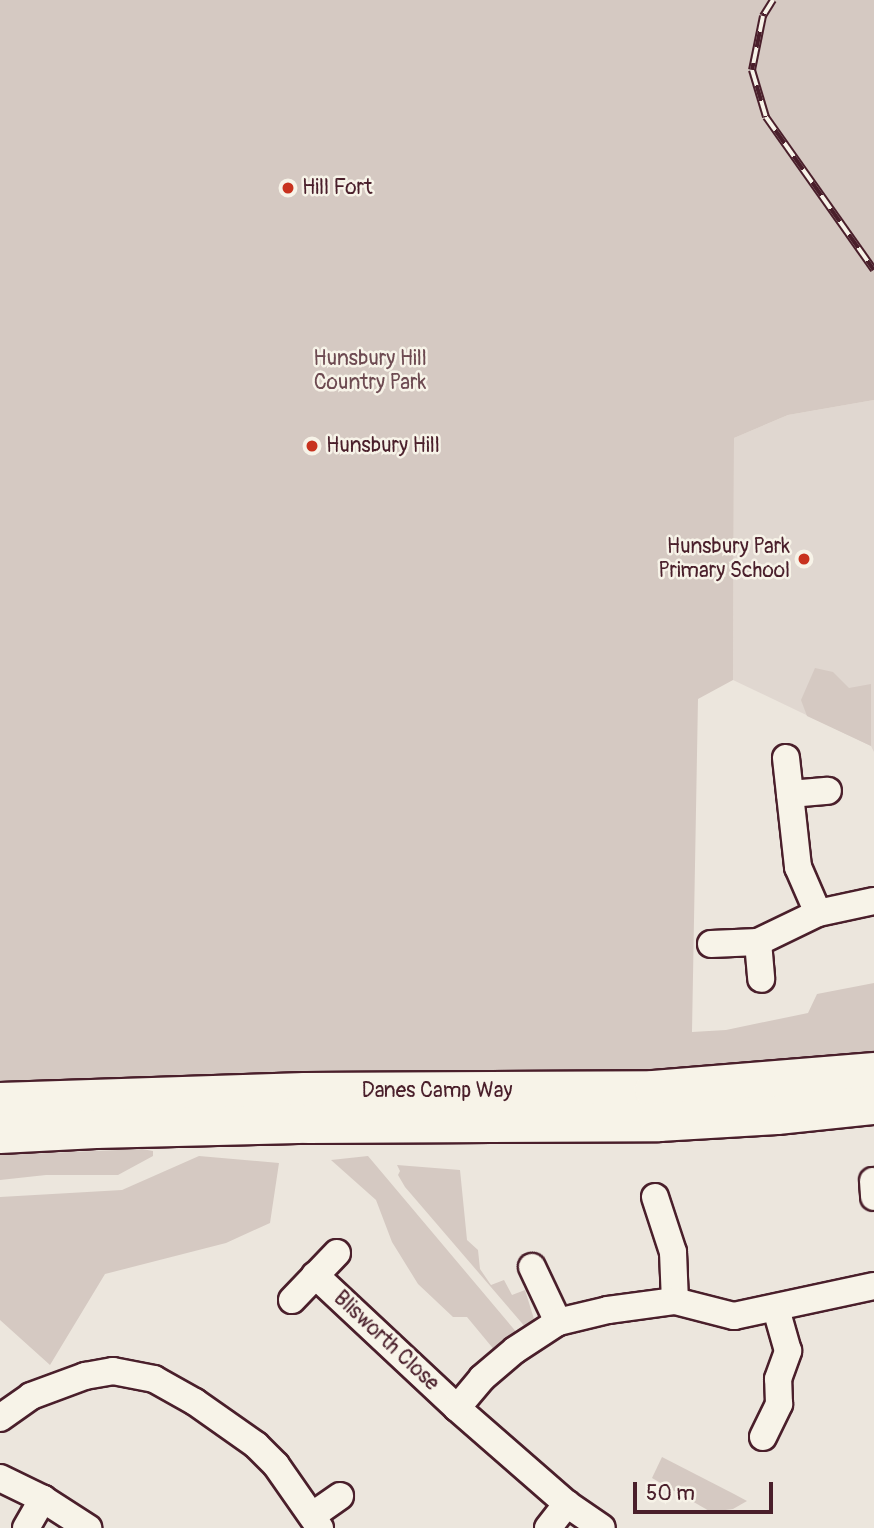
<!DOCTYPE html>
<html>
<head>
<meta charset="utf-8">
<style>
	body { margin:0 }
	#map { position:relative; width:874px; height:1528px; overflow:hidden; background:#ece6dd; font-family:Pangolin,sans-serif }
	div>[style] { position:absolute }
	.built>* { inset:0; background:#e0d7d0 }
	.green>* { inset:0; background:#d5c9c2 }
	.roads { filter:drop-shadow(2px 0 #4a1f2b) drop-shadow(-2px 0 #4a1f2b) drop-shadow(0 2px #4a1f2b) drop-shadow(0 -2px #4a1f2b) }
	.minor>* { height:26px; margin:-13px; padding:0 13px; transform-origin:13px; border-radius:13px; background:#f7f3e8 }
	.highway>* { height:38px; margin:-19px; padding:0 19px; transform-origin:19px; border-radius:19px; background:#f7f3e8 }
	.rail>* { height:8px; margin-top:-4px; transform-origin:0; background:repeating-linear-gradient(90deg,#f7f3e8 0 16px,#4a1f2b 0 32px); box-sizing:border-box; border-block:2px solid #4a1f2b }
	.dots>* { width:19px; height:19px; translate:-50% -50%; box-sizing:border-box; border:4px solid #f7f3e8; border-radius:50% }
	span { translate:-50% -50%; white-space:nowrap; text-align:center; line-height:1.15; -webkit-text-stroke:5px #f7f3e8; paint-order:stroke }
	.poi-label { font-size:21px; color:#4a1f2b }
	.left { translate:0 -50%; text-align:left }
	.right { translate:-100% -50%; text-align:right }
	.park-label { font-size:21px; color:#6d4a51 }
	.street-label { font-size:21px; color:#4a1f2b }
	.scale { position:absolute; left:633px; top:1482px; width:140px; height:32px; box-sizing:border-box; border:4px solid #4a1f2b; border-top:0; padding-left:9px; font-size:21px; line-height:24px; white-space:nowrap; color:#4a1f2b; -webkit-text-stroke:5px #f7f3e8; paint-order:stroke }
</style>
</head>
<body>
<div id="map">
	<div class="built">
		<i style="clip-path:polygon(874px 400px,874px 752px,871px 746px,733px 680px,734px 438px,788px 415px)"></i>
	</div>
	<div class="green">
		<i style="clip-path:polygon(0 0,874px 0,874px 400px,788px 415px,734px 438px,733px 680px,698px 699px,692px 1032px,726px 1030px,808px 1013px,817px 994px,874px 983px,874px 1054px,667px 1075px,560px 1071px,379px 1071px,138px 1078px,0 1089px)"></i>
		<i style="clip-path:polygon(815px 668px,833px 672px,849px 688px,871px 684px,871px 746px,807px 716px,801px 700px)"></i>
		<i style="clip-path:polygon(142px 1149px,153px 1151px,153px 1156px,118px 1175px,46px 1175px,0 1180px,0 1155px)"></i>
		<i style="clip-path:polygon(199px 1156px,279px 1163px,270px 1223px,226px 1243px,105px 1274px,50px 1365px,0 1320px,0 1197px,122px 1190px)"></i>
		<i style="clip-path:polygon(368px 1156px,518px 1334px,496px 1352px,467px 1317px,453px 1317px,418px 1284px,392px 1242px,376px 1200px,331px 1160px)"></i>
		<i style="clip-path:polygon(397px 1165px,460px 1170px,467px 1240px,478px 1250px,480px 1269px,491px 1285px,504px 1280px,512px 1295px,525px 1290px,534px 1319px,527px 1329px,405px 1187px,398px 1175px,400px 1171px)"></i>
		<i style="clip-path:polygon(662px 1457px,734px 1494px,747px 1501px,733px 1509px,711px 1512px,652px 1478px)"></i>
	</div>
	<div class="roads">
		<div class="minor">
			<i style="left:786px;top:758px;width:110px;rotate:83.7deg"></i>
			<i style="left:798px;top:867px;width:50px;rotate:66.5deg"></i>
			<i style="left:790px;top:794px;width:38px;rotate:-5deg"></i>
			<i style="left:758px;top:942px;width:37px;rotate:85deg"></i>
			<i style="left:711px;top:944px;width:47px;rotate:-2.4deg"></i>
			<i style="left:758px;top:942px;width:67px;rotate:-25.8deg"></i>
			<i style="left:818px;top:913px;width:57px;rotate:-12.1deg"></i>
			<i style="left:873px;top:1181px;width:16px;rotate:86deg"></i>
			<i style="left:655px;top:1197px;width:58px;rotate:71.9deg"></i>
			<i style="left:673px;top:1252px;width:49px;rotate:87.7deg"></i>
			<i style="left:532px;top:1267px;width:61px;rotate:64.7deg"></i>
			<i style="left:315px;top:1275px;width:195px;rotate:43.1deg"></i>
			<i style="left:457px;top:1408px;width:146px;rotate:41.1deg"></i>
			<i style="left:567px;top:1504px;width:42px;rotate:34.4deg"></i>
			<i style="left:292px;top:1300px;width:65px;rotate:-46.2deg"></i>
			<i style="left:457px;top:1408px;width:39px;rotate:-50deg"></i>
			<i style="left:482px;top:1378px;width:43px;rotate:-40.3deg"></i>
			<i style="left:515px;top:1350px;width:51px;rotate:-33.1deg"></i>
			<i style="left:558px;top:1322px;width:51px;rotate:-13.5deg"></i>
			<i style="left:608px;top:1310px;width:68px;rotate:-7.7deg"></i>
			<i style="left:675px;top:1301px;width:61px;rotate:14.3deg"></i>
			<i style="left:734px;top:1316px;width:143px;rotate:-12.1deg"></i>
			<i style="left:0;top:1418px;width:38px;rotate:-35deg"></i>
			<i style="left:31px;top:1396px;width:58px;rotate:-20.3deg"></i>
			<i style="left:85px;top:1376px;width:28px;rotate:-10deg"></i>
			<i style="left:113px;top:1371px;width:42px;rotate:11deg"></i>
			<i style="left:154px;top:1379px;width:47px;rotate:29.3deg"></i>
			<i style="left:195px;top:1402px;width:75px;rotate:35.2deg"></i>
			<i style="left:256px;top:1445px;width:28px;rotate:45deg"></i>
			<i style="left:276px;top:1465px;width:77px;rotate:55.1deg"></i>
			<i style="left:763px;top:1437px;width:37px;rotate:-64deg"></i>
			<i style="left:779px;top:1404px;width:25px;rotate:-92deg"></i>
			<i style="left:778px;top:1379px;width:30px;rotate:-70deg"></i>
			<i style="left:788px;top:1351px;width:44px;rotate:-105.9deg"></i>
			<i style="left:0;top:1478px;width:48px;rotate:26deg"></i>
			<i style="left:43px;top:1499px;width:54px;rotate:32.8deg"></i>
			<i style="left:313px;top:1515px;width:33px;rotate:-35deg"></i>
			<i style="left:26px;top:1528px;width:34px;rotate:-60deg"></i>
			<i style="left:548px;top:1528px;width:31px;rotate:-52deg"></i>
		</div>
		<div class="highway">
			<i style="left:0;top:1102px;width:305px;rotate:-1.9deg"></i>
			<i style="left:305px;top:1092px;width:349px;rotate:-0.3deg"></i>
			<i style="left:654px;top:1090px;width:221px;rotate:-4.7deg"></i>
			<i style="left:0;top:1134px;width:96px;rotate:-3deg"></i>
			<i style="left:96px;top:1129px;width:212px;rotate:-1.4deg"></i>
			<i style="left:308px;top:1124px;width:351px;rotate:-0.3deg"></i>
			<i style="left:659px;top:1122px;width:118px;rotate:-3.4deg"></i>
			<i style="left:777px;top:1115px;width:98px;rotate:-5.9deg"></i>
		</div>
	</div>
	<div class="rail">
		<i style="left:773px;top:0;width:19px;rotate:122deg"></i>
		<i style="left:763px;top:16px;width:55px;rotate:101.5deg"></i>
		<i style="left:752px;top:70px;width:49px;rotate:73.4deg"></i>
		<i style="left:766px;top:117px;width:187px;rotate:54.8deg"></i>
	</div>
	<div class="dots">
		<i style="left:288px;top:188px;background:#c8321e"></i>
		<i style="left:312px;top:446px;background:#c8321e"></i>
		<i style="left:804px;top:559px;background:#c8321e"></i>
	</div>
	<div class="poi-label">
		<span class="left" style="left:302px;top:188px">Hill Fort</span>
		<span class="left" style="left:326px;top:446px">Hunsbury Hill</span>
		<span class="right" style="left:790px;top:559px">Hunsbury Park<br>Primary School</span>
	</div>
	<div class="park-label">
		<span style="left:370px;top:371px">Hunsbury Hill<br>Country Park</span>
	</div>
	<div class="street-label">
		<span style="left:437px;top:1091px">Danes Camp Way</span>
		<span style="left:386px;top:1341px;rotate:43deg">Blisworth Close</span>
	</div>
	<div class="scale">50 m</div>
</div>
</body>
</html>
